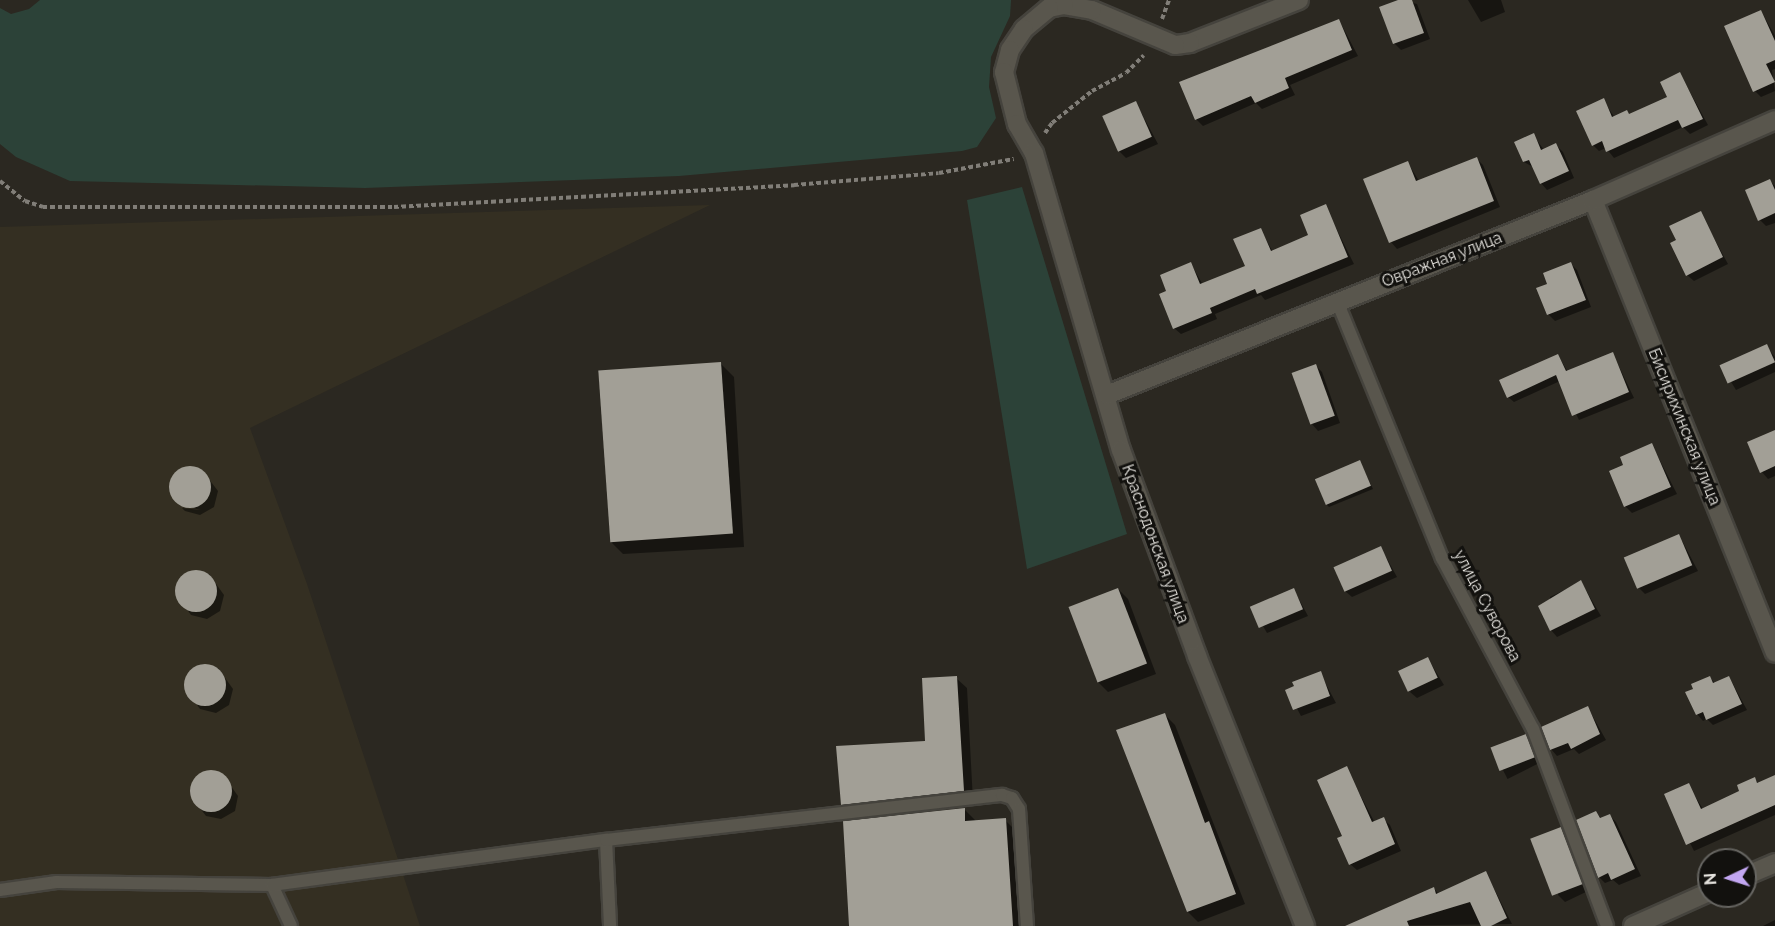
<!DOCTYPE html>
<html>
<head>
<meta charset="utf-8">
<style>
	body { margin:0 }
	#map { position:relative; width:1775px; height:926px; overflow:hidden; background:#2b2821; font-family:Raleway,sans-serif }
	div>[style] { position:absolute }
	.built>* { inset:0; background:#342f22 }
	.green>* { inset:0; background:#2c4238 }
	.shadow>* { inset:0; background:#0007; transform-origin:0 0 }
	.building>* { inset:0; background:#a29f96; transform-origin:0 0 }
	.round { border-radius:50% }
	.path>* { height:4px; margin-top:-2px; transform-origin:0; background:repeating-linear-gradient(90deg,#817e78 0 4.5px,transparent 0 7.5px) }
	.roads { filter:drop-shadow(2px 0 #45433d) drop-shadow(-2px 0 #45433d) drop-shadow(0 2px #45433d) drop-shadow(0 -2px #45433d) }
	.lane>* { height:12px; margin:-6px; padding:0 6px; transform-origin:6px; border-radius:6px; background:#59564d }
	.street>* { height:18px; margin:-9px; padding:0 9px; transform-origin:9px; border-radius:9px; background:#59564d }
	span { translate:-50% -50%; white-space:nowrap; text-align:center; line-height:1.15; -webkit-text-stroke:6px #12110e; paint-order:stroke }
	.street-label { font-size:16px; color:#e5e3de }
	.north { position:absolute; left:1697px; top:848px; width:60px; height:60px; box-sizing:border-box; background:#12110e; border:2px solid #666561; border-radius:50%; rotate:266deg; font-size:16px; font-weight:700; line-height:24px; text-align:center; color:#e5e3de }
	.north::after { content:''; display:block; margin:auto; width:21px; height:27px; background:#c3a7f2; clip-path:polygon(50% 0,100% 100%,50% 72%,0 100%) }
</style>
</head>
<body>
<div id="map">
	<div class="built">
		<i style="clip-path:polygon(710px 205px,250px 428px,307px 584px,420px 926px,0 926px,0 227px)"></i>
	</div>
	<div class="green">
		<i style="clip-path:polygon(40px 0,1011px 0,1011px 1px,1010px 16px,991px 57px,989px 87px,996px 118px,977px 147px,962px 151px,679px 176px,365px 188px,70px 181px,16px 157px,0 144px,0 8px,11px 14px,29px 9px)"></i>
		<i style="clip-path:polygon(1022px 187px,1127px 534px,1027px 569px,967px 200px)"></i>
	</div>
	<div class="shadow">
		<i style="clip-path:polygon(1402px 0,1417px 4px,1430px 39px,1401px 50px,1394px 43px)"></i>
		<i style="clip-path:polygon(1468px 0,1501px 0,1505px 12px,1481px 22px)"></i>
		<i style="clip-path:polygon(1761px 11px,1775px 36px,1775px 69px,1772px 70px,1775px 91px,1761px 97px,1755px 91px)"></i>
		<i style="clip-path:polygon(1339px 20px,1358px 56px,1290px 85px,1295px 95px,1262px 109px,1256px 103px,1203px 126px,1196px 119px)"></i>
		<i style="clip-path:polygon(1680px 74px,1708px 125px,1690px 134px,1683px 127px,1614px 158px,1606px 148px,1599px 151px,1593px 145px,1603px 100px,1615px 118px,1630px 116px,1669px 98px)"></i>
		<i style="clip-path:polygon(1136px 103px,1158px 144px,1126px 158px,1119px 151px)"></i>
		<i style="clip-path:polygon(1533px 135px,1544px 150px,1556px 145px,1563px 152px,1574px 178px,1547px 190px,1541px 183px,1533px 167px,1524px 162px)"></i>
		<i style="clip-path:polygon(1476px 158px,1483px 165px,1500px 207px,1397px 249px,1391px 242px,1365px 180px,1408px 163px,1419px 181px)"></i>
		<i style="clip-path:polygon(1770px 181px,1775px 186px,1775px 223px,1766px 226px,1760px 220px)"></i>
		<i style="clip-path:polygon(1325px 206px,1354px 264px,1265px 300px,1261px 295px,1215px 314px,1217px 319px,1181px 334px,1174px 328px,1168px 292px,1191px 264px,1203px 285px,1247px 267px,1260px 229px,1273px 252px,1310px 236px)"></i>
		<i style="clip-path:polygon(1700px 213px,1728px 264px,1694px 281px,1687px 275px,1678px 241px)"></i>
		<i style="clip-path:polygon(1571px 264px,1577px 270px,1591px 307px,1555px 321px,1548px 314px,1549px 285px)"></i>
		<i style="clip-path:polygon(1766px 346px,1775px 357px,1775px 372px,1736px 390px,1722px 367px)"></i>
		<i style="clip-path:polygon(1613px 354px,1634px 398px,1579px 420px,1560px 381px,1514px 402px,1508px 397px,1558px 356px,1568px 372px)"></i>
		<i style="clip-path:polygon(721px 364px,734px 377px,744px 547px,623px 554px,610px 541px)"></i>
		<i style="clip-path:polygon(1316px 366px,1322px 372px,1340px 423px,1318px 431px,1312px 424px)"></i>
		<i style="clip-path:polygon(1775px 431px,1775px 476px,1768px 479px,1762px 472px)"></i>
		<i style="clip-path:polygon(1652px 445px,1677px 494px,1632px 513px,1625px 506px,1625px 466px)"></i>
		<i style="clip-path:polygon(1360px 462px,1373px 489px,1329px 507px,1326px 504px)"></i>
		<i style="clip-path:polygon(186px 467px,202px 470px,218px 491px,214px 507px,200px 515px,185px 511px,182px 508px,201px 510px,179px 505px,169px 490px,173px 475px)"></i>
		<i style="clip-path:polygon(1679px 535px,1698px 571px,1645px 594px,1638px 587px)"></i>
		<i style="clip-path:polygon(1381px 548px,1397px 577px,1352px 597px,1345px 591px)"></i>
		<i style="clip-path:polygon(193px 571px,209px 574px,224px 595px,220px 611px,207px 619px,191px 615px,176px 594px,180px 579px)"></i>
		<i style="clip-path:polygon(1581px 582px,1601px 616px,1557px 637px,1551px 630px,1550px 597px)"></i>
		<i style="clip-path:polygon(1118px 589px,1128px 599px,1156px 674px,1108px 692px,1098px 682px)"></i>
		<i style="clip-path:polygon(1294px 590px,1308px 616px,1267px 633px,1252px 607px)"></i>
		<i style="clip-path:polygon(1428px 659px,1444px 685px,1417px 698px,1410px 692px)"></i>
		<i style="clip-path:polygon(202px 664px,218px 668px,233px 689px,229px 705px,216px 713px,200px 709px,185px 688px,189px 673px)"></i>
		<i style="clip-path:polygon(1320px 673px,1336px 703px,1301px 716px,1287px 690px)"></i>
		<i style="clip-path:polygon(1709px 677px,1715px 683px,1729px 677px,1747px 710px,1713px 725px,1707px 719px,1703px 721px,1697px 714px)"></i>
		<i style="clip-path:polygon(956px 678px,967px 688px,973px 801px,853px 814px,843px 804px,927px 742px)"></i>
		<i style="clip-path:polygon(1588px 708px,1606px 740px,1579px 754px,1574px 749px,1557px 756px,1551px 749px)"></i>
		<i style="clip-path:polygon(1165px 715px,1175px 725px,1245px 904px,1198px 922px,1188px 912px)"></i>
		<i style="left:1526px;top:736px;width:30px;height:36px;rotate:63deg"></i>
		<i style="clip-path:polygon(1346px 768px,1375px 823px,1383px 819px,1390px 825px,1401px 851px,1357px 870px,1350px 864px,1344px 836px)"></i>
		<i style="clip-path:polygon(207px 771px,223px 775px,238px 796px,235px 811px,221px 819px,206px 816px,190px 795px,194px 779px)"></i>
		<i style="clip-path:polygon(1754px 779px,1759px 784px,1775px 784px,1775px 815px,1694px 851px,1666px 795px,1688px 785px,1703px 809px,1741px 792px)"></i>
		<i style="clip-path:polygon(964px 809px,977px 822px,1005px 820px,1018px 833px,1024px 926px,851px 926px)"></i>
		<i style="clip-path:polygon(1596px 813px,1602px 819px,1610px 816px,1616px 822px,1641px 876px,1619px 885px,1613px 880px,1605px 883px,1599px 877px)"></i>
		<i style="clip-path:polygon(1561px 829px,1567px 835px,1588px 891px,1565px 902px,1558px 895px)"></i>
		<i style="clip-path:polygon(1486px 873px,1512px 924px,1366px 926px,1434px 889px,1439px 894px)"></i>
		<i style="clip-path:polygon(1775px 920px,1775px 926px,1763px 926px)"></i>
	</div>
	<div class="building">
		<i style="clip-path:polygon(1398px 0,1412px 0,1424px 33px,1393px 44px,1379px 7px)"></i>
		<i style="clip-path:polygon(1761px 10px,1775px 41px,1775px 60px,1766px 64px,1775px 82px,1753px 92px,1724px 26px)"></i>
		<i style="clip-path:polygon(1339px 19px,1352px 50px,1285px 78px,1289px 88px,1255px 103px,1251px 96px,1195px 120px,1179px 82px)"></i>
		<i style="clip-path:polygon(1680px 72px,1703px 119px,1682px 128px,1678px 120px,1606px 152px,1602px 141px,1592px 146px,1576px 111px,1604px 98px,1612px 117px,1627px 110px,1629px 114px,1667px 97px,1660px 82px)"></i>
		<i style="left:1136px;top:101px;width:39px;height:37px;rotate:66deg"></i>
		<i style="clip-path:polygon(1534px 133px,1541px 150px,1556px 143px,1569px 171px,1540px 184px,1529px 160px,1523px 162px,1514px 142px)"></i>
		<i style="clip-path:polygon(1477px 157px,1494px 201px,1389px 243px,1363px 179px,1408px 161px,1416px 181px)"></i>
		<i style="clip-path:polygon(1770px 179px,1775px 190px,1775px 213px,1758px 221px,1745px 190px)"></i>
		<i style="clip-path:polygon(1326px 204px,1348px 257px,1257px 294px,1255px 289px,1210px 308px,1212px 313px,1173px 329px,1159px 294px,1166px 291px,1160px 275px,1191px 262px,1200px 284px,1245px 266px,1233px 239px,1261px 228px,1271px 251px,1308px 235px,1300px 215px)"></i>
		<i style="clip-path:polygon(1701px 211px,1723px 257px,1686px 276px,1670px 243px,1676px 240px,1669px 226px)"></i>
		<i style="clip-path:polygon(1571px 262px,1586px 300px,1547px 315px,1536px 288px,1547px 284px,1543px 273px)"></i>
		<i style="left:1767px;top:344px;width:20px;height:52px;rotate:66deg"></i>
		<i style="clip-path:polygon(1613px 352px,1629px 392px,1572px 416px,1556px 375px,1507px 398px,1499px 380px,1558px 354px,1566px 371px)"></i>
		<i style="left:721px;top:362px;width:172px;height:123px;rotate:86deg"></i>
		<i style="left:1316px;top:364px;width:55px;height:26px;rotate:70deg"></i>
		<i style="clip-path:polygon(1775px 430px,1775px 466px,1760px 473px,1747px 442px)"></i>
		<i style="clip-path:polygon(1652px 443px,1671px 487px,1624px 507px,1609px 471px,1623px 465px,1620px 457px)"></i>
		<i style="left:1360px;top:460px;width:28px;height:49px;rotate:67deg"></i>
		<i class="round" style="left:169px;top:466px;width:42px;height:42px"></i>
		<i style="left:1679px;top:534px;width:34px;height:60px;rotate:67deg"></i>
		<i style="left:1381px;top:546px;width:27px;height:52px;rotate:66deg"></i>
		<i class="round" style="left:175px;top:570px;width:42px;height:42px"></i>
		<i style="clip-path:polygon(1581px 580px,1595px 609px,1550px 631px,1538px 606px)"></i>
		<i style="left:1118px;top:588px;width:81px;height:53px;rotate:69deg"></i>
		<i style="left:1294px;top:588px;width:23px;height:48px;rotate:67deg"></i>
		<i style="left:1428px;top:657px;width:23px;height:33px;rotate:65deg"></i>
		<i class="round" style="left:184px;top:664px;width:42px;height:42px"></i>
		<i style="clip-path:polygon(1321px 671px,1330px 696px,1293px 710px,1285px 690px,1294px 686px,1292px 682px)"></i>
		<i style="clip-path:polygon(957px 676px,964px 791px,841px 805px,836px 746px,925px 741px,922px 678px)"></i>
		<i style="clip-path:polygon(1710px 676px,1713px 683px,1729px 676px,1742px 704px,1706px 720px,1703px 712px,1696px 715px,1685px 692px,1693px 689px,1691px 684px)"></i>
		<i style="clip-path:polygon(1588px 706px,1600px 734px,1571px 749px,1568px 743px,1550px 750px,1541px 727px)"></i>
		<i style="clip-path:polygon(1165px 713px,1205px 823px,1209px 821px,1236px 894px,1187px 912px,1116px 730px)"></i>
		<i style="left:1526px;top:734px;width:25px;height:38px;rotate:69deg"></i>
		<i style="clip-path:polygon(1347px 766px,1372px 822px,1384px 817px,1395px 844px,1349px 865px,1337px 838px,1342px 836px,1317px 780px)"></i>
		<i class="round" style="left:190px;top:770px;width:42px;height:42px"></i>
		<i style="clip-path:polygon(1775px 775px,1775px 805px,1686px 845px,1664px 794px,1689px 783px,1701px 809px,1739px 791px,1737px 785px,1755px 777px,1757px 783px)"></i>
		<i style="clip-path:polygon(965px 808px,965px 821px,1006px 818px,1013px 926px,849px 926px,843px 821px)"></i>
		<i style="clip-path:polygon(1596px 811px,1600px 818px,1610px 814px,1635px 869px,1611px 880px,1608px 873px,1598px 878px,1576px 820px)"></i>
		<i style="left:1561px;top:827px;width:61px;height:33px;rotate:69deg"></i>
		<i style="clip-path:polygon(1486px 871px,1507px 918px,1491px 926px,1481px 926px,1470px 902px,1407px 921px,1409px 926px,1345px 926px,1434px 887px,1436px 894px)"></i>
	</div>
	<div class="path">
		<i style="left:1162px;top:19px;width:20px;rotate:-70deg"></i>
		<i style="left:1045px;top:133px;width:12px;rotate:-55deg"></i>
		<i style="left:1052px;top:123px;width:51px;rotate:-38.7deg"></i>
		<i style="left:1092px;top:91px;width:38px;rotate:-28deg"></i>
		<i style="left:1126px;top:73px;width:25px;rotate:-45deg"></i>
		<i style="left:0;top:181px;width:32px;rotate:39deg"></i>
		<i style="left:25px;top:201px;width:19px;rotate:18deg"></i>
		<i style="left:43px;top:207px;width:351px"></i>
		<i style="left:394px;top:207px;width:401px;rotate:-3.1deg"></i>
		<i style="left:794px;top:185px;width:145px;rotate:-4.7deg"></i>
		<i style="left:939px;top:173px;width:76px;rotate:-10.6deg"></i>
	</div>
	<div class="roads">
		<div class="lane">
			<i style="left:1337px;top:301px;width:278px;rotate:67.8deg"></i>
			<i style="left:1442px;top:558px;width:194px;rotate:62deg"></i>
			<i style="left:1533px;top:729px;width:210px;rotate:69.4deg"></i>
			<i style="left:606px;top:840px;width:86px;rotate:87.3deg"></i>
			<i style="left:272px;top:885px;width:45px;rotate:65.1deg"></i>
			<i style="left:0;top:890px;width:57px;rotate:-8.1deg"></i>
			<i style="left:56px;top:882px;width:216px;rotate:0.8deg"></i>
			<i style="left:272px;top:885px;width:337px;rotate:-7.7deg"></i>
			<i style="left:606px;top:840px;width:399px;rotate:-6.5deg"></i>
			<i style="left:1002px;top:795px;width:10px;rotate:17deg"></i>
			<i style="left:1012px;top:798px;width:13px;rotate:58deg"></i>
			<i style="left:1019px;top:809px;width:117px;rotate:86.1deg"></i>
		</div>
		<div class="street">
			<i style="left:1299px;top:0;width:117px;rotate:158.5deg"></i>
			<i style="left:1190px;top:43px;width:15px;rotate:172deg"></i>
			<i style="left:1175px;top:45px;width:90px;rotate:-157.1deg"></i>
			<i style="left:1092px;top:10px;width:28px;rotate:-170deg"></i>
			<i style="left:1064px;top:5px;width:15px;rotate:169deg"></i>
			<i style="left:1049px;top:8px;width:33px;rotate:140deg"></i>
			<i style="left:1024px;top:29px;width:25px;rotate:124deg"></i>
			<i style="left:1010px;top:50px;width:23px;rotate:105deg"></i>
			<i style="left:1004px;top:72px;width:54px;rotate:76deg"></i>
			<i style="left:1017px;top:124px;width:34px;rotate:60deg"></i>
			<i style="left:1034px;top:153px;width:309px;rotate:73.7deg"></i>
			<i style="left:1121px;top:450px;width:220px;rotate:69.7deg"></i>
			<i style="left:1197px;top:656px;width:291px;rotate:68.2deg"></i>
			<i style="left:1593px;top:200px;width:488px;rotate:68.1deg"></i>
			<i style="left:1107px;top:395px;width:524px;rotate:-21.86deg"></i>
			<i style="left:1593px;top:200px;width:199px;rotate:-23.7deg"></i>
			<i style="left:1745px;top:876px;width:33px;rotate:-23deg"></i>
			<i style="left:1633px;top:926px;width:83px;rotate:-24.1deg"></i>
		</div>
	</div>
	<div class="street-label">
		<span style="left:1442px;top:260px;rotate:-21deg">Овражная улица</span>
		<span style="left:1684px;top:427px;rotate:68deg">Бисирихинская улица</span>
		<span style="left:1155px;top:544px;rotate:70deg">Краснодонская улица</span>
		<span style="left:1487px;top:606px;rotate:62deg">улица Суворова</span>
	</div>
	<div class="north">N</div>
</div>
</body>
</html>
